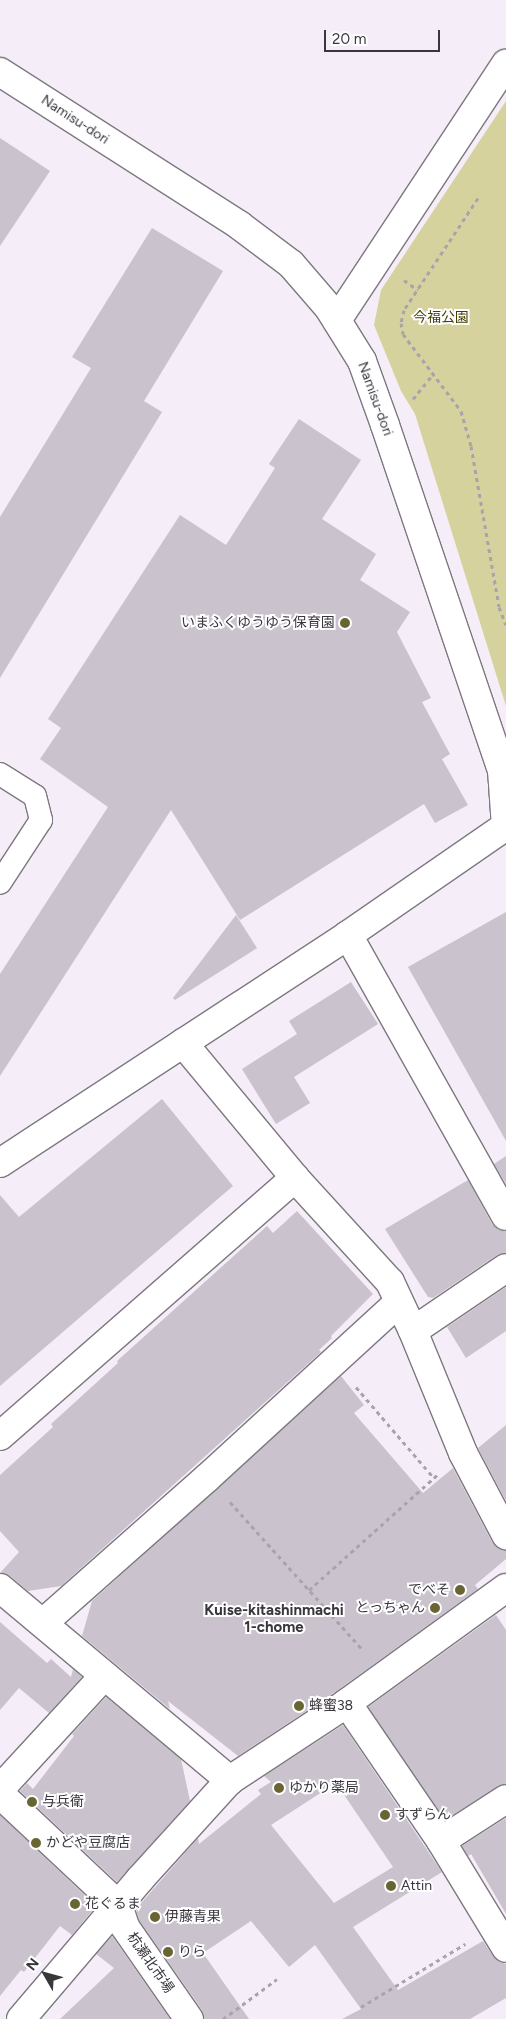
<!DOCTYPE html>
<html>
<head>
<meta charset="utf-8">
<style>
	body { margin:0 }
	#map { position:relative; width:506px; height:2019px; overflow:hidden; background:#f5edf7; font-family:Figtree,"Noto Sans JP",sans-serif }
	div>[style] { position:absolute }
	.green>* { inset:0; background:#d5d29d }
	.building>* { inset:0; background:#cac2cc }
	.path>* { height:3px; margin-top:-1.5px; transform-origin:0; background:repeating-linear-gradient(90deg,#a9a3ab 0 4px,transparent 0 8px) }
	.roads { filter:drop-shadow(1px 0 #7e7780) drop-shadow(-1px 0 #7e7780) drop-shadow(0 1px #7e7780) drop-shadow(0 -1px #7e7780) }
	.lane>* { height:22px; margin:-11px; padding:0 11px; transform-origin:11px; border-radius:11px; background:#fff }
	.street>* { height:28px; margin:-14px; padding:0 14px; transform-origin:14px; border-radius:14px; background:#fff }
	.secondary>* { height:28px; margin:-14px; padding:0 14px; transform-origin:14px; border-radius:14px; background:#fff }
	.dots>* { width:14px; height:14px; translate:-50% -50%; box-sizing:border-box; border:2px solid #fefdff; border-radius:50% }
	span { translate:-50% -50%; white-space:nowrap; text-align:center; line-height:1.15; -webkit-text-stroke:4px #fefdff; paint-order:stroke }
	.street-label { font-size:14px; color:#3a373b }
	.park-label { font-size:14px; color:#444002 }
	.poi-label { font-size:14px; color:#3a373b }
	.right { translate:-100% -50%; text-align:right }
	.left { translate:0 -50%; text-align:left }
	.neighbourhood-label { font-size:15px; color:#3a373b; font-weight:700 }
	.north { position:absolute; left:20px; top:1949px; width:50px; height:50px; -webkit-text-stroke:4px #fefdff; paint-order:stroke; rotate:308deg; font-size:14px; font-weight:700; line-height:20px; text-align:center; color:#3a373b }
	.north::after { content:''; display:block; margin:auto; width:18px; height:22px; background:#3a373b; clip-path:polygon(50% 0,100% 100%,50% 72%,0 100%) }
	.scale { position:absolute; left:324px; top:30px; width:116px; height:22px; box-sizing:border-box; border:2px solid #3a373b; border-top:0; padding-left:6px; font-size:15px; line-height:18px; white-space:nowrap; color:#3a373b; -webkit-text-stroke:4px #fefdff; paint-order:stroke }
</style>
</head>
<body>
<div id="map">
	<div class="green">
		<i style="clip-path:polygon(506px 101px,506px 706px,415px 414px,401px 391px,374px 325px,381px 290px)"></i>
	</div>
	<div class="building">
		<i style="clip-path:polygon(0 138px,50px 171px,0 246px)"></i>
		<i style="clip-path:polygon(152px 228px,223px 271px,144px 401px,162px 412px,0 678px,0 517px,91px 368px,72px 357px)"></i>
		<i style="clip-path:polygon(299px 419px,361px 460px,322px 519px,376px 554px,360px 580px,410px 612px,397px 632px,431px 698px,422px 702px,450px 754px,442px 759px,468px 805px,435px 823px,424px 804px,240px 920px,171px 810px,0 1076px,0 974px,108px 807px,40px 759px,61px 728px,48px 719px,180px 515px,226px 545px,275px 468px,269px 464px)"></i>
		<i style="clip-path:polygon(506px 912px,506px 1141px,408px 967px)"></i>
		<i style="clip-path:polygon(236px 915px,257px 948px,175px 1000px,173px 998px)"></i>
		<i style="clip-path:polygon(351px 982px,378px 1024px,294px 1077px,310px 1103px,276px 1124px,242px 1069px,297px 1034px,289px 1021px)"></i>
		<i style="clip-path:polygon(162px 1099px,233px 1186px,0 1386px,0 1195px,19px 1217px)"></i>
		<i style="clip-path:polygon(506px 1156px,506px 1184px,494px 1164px)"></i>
		<i style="clip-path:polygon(468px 1180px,492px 1224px,498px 1230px,506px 1232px,506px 1253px,497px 1255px,433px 1298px,428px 1297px,385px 1229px)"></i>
		<i style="clip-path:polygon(297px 1211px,373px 1294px,331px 1336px,332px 1338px,319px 1350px,321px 1352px,61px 1586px,28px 1591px,10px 1576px,0 1573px,19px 1552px,0 1531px,0 1475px,53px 1427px,51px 1424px,118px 1363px,117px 1361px,267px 1226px,273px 1233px)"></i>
		<i style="clip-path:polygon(506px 1287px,506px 1331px,466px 1358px,447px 1327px)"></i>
		<i style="clip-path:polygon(341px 1376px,364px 1405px,354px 1413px,423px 1493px,453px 1468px,492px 1542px,498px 1548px,506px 1551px,506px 1559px,475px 1585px,478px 1589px,338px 1690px,238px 1756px,168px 1701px,170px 1709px,82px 1636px,92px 1601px)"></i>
		<i style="clip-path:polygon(506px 1425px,506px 1501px,478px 1448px)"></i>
		<i style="clip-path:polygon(496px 1615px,506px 1630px,506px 1784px,498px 1786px,445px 1820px,368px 1707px)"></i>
		<i style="clip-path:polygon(0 1622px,47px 1663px,51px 1659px,71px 1677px,73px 1669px,82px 1677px,49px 1713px,19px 1688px,0 1710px)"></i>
		<i style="clip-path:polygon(106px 1697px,181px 1759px,190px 1801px,117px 1882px,20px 1791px,27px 1783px,33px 1789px,74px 1736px,72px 1734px)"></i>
		<i style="clip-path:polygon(evenodd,343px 1725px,442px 1872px,353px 1927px,398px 1990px,483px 1941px,493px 1956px,499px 1962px,506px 1964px,506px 1998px,470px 2019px,342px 2019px,361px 2009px,315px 1945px,289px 1967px,251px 1921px,203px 1953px,249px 2019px,204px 2019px,202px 2010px,139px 1920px,136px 1909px,198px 1838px,199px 1844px,261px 1794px,258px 1790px,271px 1782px,264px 1776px,343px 1725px,336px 1783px,393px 1867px,334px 1903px,271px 1825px,336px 1783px)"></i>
		<i style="clip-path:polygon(0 1815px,96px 1906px,72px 1935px,60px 1926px,24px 1972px,21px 1970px,0 1996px)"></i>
		<i style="clip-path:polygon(506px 1818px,506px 1914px,471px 1854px,468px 1856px,462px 1846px)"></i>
		<i style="clip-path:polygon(112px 1936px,170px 2019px,60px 2019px,114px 1968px,96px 1954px)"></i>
	</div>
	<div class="path">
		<i style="left:478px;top:198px;width:134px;rotate:123.5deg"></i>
		<i style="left:404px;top:310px;width:13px;rotate:103deg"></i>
		<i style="left:401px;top:323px;width:11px;rotate:80deg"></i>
		<i style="left:403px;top:334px;width:96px;rotate:53deg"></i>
		<i style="left:461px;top:411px;width:36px;rotate:74deg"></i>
		<i style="left:471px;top:446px;width:163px;rotate:80.1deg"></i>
		<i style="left:499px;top:607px;width:19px;rotate:69deg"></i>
		<i style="left:404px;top:280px;width:17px;rotate:36deg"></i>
		<i style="left:413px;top:399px;width:32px;rotate:-51deg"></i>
		<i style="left:356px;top:1387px;width:120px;rotate:49.4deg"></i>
		<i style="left:230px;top:1502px;width:199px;rotate:48.1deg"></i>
		<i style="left:309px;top:1590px;width:172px;rotate:-41.9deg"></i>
		<i style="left:361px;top:2007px;width:122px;rotate:-31.2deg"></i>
		<i style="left:223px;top:2019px;width:67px;rotate:-36.5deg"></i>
	</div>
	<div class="roads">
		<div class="lane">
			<i style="left:0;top:774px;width:41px;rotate:32.2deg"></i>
			<i style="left:35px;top:796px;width:25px;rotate:76deg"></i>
			<i style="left:41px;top:820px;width:75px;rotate:123.1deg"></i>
		</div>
		<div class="street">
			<i style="left:337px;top:320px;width:307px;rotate:-56.6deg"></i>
			<i style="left:348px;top:935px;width:322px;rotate:60.7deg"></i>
			<i style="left:183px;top:1043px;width:175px;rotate:50.3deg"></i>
			<i style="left:295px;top:1178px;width:141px;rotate:47.6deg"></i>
			<i style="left:390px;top:1282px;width:54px;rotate:64.9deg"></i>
			<i style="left:413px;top:1331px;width:132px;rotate:67.7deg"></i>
			<i style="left:463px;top:1453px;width:93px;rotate:62.3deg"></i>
			<i style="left:413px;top:1331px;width:112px;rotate:-34.1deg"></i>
			<i style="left:0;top:1436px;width:392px;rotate:-41.2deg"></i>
			<i style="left:0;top:1588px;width:300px;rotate:39.9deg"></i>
			<i style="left:43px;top:1623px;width:220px;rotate:-41.5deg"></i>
			<i style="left:208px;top:1477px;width:258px;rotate:-42.5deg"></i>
			<i style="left:347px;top:1703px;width:167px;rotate:55.7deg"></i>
			<i style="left:441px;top:1841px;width:125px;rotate:58.7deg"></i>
			<i style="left:0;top:1789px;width:154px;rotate:-47.4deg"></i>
			<i style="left:0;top:1794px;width:162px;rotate:43.2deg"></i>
			<i style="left:118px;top:1905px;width:23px;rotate:72deg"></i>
			<i style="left:125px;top:1927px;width:112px;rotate:55.2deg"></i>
			<i style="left:441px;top:1841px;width:77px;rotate:-32.9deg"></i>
			<i style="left:21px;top:2019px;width:185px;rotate:-49.6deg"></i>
			<i style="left:141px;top:1878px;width:132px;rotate:-47.8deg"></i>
			<i style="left:230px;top:1780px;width:140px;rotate:-33.3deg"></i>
			<i style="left:347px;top:1703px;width:196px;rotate:-35.9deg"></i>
		</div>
		<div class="secondary">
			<i style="left:0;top:72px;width:284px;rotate:32.6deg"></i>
			<i style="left:239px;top:225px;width:65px;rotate:36.9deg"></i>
			<i style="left:291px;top:264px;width:58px;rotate:49.2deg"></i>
			<i style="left:329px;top:308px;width:62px;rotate:58.1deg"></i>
			<i style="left:362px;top:361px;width:68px;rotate:70.2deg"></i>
			<i style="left:385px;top:425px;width:364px;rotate:71.3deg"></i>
			<i style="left:502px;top:770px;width:57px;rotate:86deg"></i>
			<i style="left:0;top:1163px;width:416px;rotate:-33.2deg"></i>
			<i style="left:348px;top:935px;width:192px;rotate:-34.6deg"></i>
		</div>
	</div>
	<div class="dots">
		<i style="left:345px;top:623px;background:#696532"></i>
		<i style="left:460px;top:1590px;background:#696532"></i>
		<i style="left:435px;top:1608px;background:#696532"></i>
		<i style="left:299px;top:1706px;background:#696532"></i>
		<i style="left:279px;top:1788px;background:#696532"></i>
		<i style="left:32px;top:1802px;background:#696532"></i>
		<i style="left:385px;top:1815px;background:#696532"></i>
		<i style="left:36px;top:1843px;background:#696532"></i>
		<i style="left:391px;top:1886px;background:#696532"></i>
		<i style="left:75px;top:1904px;background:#696532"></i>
		<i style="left:155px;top:1917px;background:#696532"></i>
		<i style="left:168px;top:1952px;background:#696532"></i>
	</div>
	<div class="street-label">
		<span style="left:75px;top:120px;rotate:33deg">Namisu-dori</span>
		<span style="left:375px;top:399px;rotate:70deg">Namisu-dori</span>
		<span style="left:150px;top:1963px;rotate:55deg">杭瀬北市場</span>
	</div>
	<div class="park-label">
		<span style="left:441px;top:318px">今福公園</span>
	</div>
	<div class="poi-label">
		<span class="right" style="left:335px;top:623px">いまふくゆうゆう保育園</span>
		<span class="right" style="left:450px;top:1590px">でべそ</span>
		<span class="right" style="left:425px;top:1608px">とっちゃん</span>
		<span class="left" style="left:309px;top:1706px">蜂蜜38</span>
		<span class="left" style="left:289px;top:1788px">ゆかり薬局</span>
		<span class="left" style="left:42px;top:1802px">与兵衛</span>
		<span class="left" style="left:395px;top:1815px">すずらん</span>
		<span class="left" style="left:46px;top:1843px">かどや豆腐店</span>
		<span class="left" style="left:401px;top:1886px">Attin</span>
		<span class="left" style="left:85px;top:1904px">花ぐるま</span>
		<span class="left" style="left:165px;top:1917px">伊藤青果</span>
		<span class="left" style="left:178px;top:1952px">りら</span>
	</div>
	<div class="neighbourhood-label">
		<span style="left:274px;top:1619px">Kuise-kitashinmachi<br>1-chome</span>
	</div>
	<div class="north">N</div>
	<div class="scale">20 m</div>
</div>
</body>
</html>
